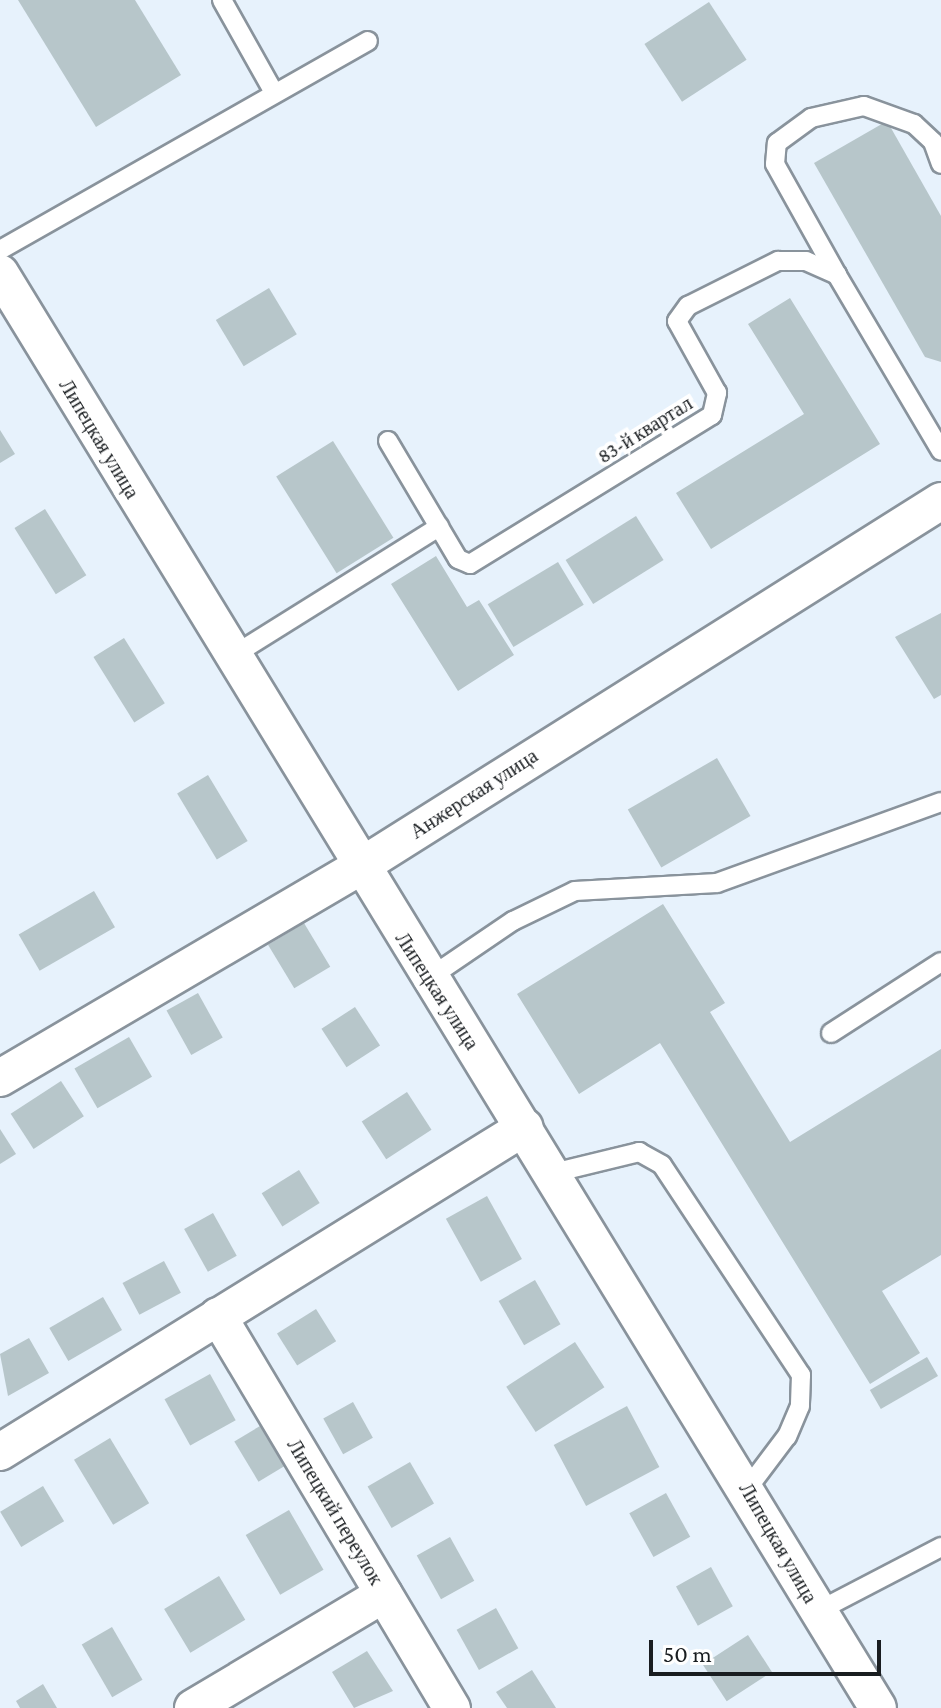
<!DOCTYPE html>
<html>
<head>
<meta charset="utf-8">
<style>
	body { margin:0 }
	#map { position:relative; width:941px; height:1708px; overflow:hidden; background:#e7f2fc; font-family:"Crimson Pro",serif }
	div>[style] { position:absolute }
	.building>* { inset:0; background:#b7c6ca; transform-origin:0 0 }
	.roads { filter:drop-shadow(2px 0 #89939c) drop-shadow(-2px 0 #89939c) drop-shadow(0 2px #89939c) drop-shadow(0 -2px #89939c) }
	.service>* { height:18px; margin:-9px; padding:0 9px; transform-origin:9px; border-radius:9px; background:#fff }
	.minor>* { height:36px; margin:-18px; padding:0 18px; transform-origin:18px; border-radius:18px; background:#fff }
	span { translate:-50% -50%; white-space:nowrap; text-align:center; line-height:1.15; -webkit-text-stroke:8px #fff; paint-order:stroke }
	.street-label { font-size:20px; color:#191d20 }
	.scale { position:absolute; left:649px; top:1640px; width:232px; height:36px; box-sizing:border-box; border:4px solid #191d20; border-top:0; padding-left:10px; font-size:24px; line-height:28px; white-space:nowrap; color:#191d20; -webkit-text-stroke:6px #fff; paint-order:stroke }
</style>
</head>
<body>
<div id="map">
	<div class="building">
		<i style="clip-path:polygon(18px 0,135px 0,181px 75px,96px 127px)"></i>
		<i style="left:709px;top:2px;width:69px;height:77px;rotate:57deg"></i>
		<i style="clip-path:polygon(887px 121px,941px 216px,941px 362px,925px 357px,814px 163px)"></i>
		<i style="left:269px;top:288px;width:54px;height:62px;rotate:59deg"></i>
		<i style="clip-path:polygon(790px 298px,880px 444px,711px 549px,676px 493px,804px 414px,748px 324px)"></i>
		<i style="clip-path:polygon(0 430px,15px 454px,0 463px)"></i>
		<i style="left:333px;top:441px;width:114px;height:67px;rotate:58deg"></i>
		<i style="left:45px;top:509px;width:78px;height:36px;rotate:58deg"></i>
		<i style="left:636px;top:516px;width:52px;height:83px;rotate:58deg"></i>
		<i style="clip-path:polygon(436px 556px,467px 607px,479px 600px,514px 655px,458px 691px,391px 584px)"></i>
		<i style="left:558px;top:562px;width:50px;height:82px;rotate:59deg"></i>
		<i style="clip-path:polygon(941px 613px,941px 695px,934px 699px,895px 637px)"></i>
		<i style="left:124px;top:638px;width:77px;height:36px;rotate:58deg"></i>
		<i style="left:717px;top:758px;width:67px;height:103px;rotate:60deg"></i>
		<i style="left:208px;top:775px;width:77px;height:36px;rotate:59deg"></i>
		<i style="left:94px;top:891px;width:42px;height:87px;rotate:60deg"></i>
		<i style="clip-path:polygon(663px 904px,725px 1003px,710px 1012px,790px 1142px,941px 1049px,941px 1255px,882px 1291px,920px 1353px,870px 1384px,660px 1043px,579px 1094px,517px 994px)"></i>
		<i style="left:304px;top:923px;width:51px;height:42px;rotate:59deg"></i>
		<i style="left:198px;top:993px;width:51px;height:36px;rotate:61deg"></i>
		<i style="left:355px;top:1007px;width:46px;height:40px;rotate:57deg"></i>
		<i style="left:129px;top:1037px;width:46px;height:63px;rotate:60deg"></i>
		<i style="left:61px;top:1081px;width:42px;height:60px;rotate:57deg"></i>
		<i style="left:407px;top:1092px;width:45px;height:54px;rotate:57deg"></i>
		<i style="clip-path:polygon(0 1129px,16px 1154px,0 1164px)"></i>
		<i style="left:299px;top:1170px;width:39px;height:44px;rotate:58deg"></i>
		<i style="left:487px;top:1196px;width:72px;height:47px;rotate:61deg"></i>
		<i style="left:213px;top:1213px;width:49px;height:33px;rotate:61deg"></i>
		<i style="left:164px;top:1261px;width:36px;height:47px;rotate:62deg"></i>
		<i style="left:535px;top:1280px;width:51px;height:42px;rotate:60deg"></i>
		<i style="left:103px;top:1297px;width:38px;height:62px;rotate:60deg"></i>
		<i style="left:316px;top:1309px;width:38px;height:46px;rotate:58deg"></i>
		<i style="clip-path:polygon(29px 1338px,49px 1373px,8px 1396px,0 1354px)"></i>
		<i style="left:575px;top:1342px;width:54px;height:82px;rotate:57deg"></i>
		<i style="left:927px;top:1357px;width:22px;height:66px;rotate:60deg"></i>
		<i style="left:210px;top:1374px;width:53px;height:52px;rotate:61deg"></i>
		<i style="left:353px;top:1402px;width:41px;height:34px;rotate:61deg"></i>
		<i style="left:627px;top:1406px;width:69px;height:83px;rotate:62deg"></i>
		<i style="left:260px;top:1426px;width:47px;height:30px;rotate:59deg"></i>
		<i style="left:110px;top:1438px;width:76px;height:42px;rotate:59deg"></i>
		<i style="left:410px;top:1462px;width:48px;height:49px;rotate:60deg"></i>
		<i style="left:43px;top:1486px;width:41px;height:50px;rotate:59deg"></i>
		<i style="left:666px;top:1493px;width:50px;height:42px;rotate:61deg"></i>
		<i style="left:289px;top:1510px;width:69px;height:50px;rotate:60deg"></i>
		<i style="left:450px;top:1537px;width:50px;height:38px;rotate:61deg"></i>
		<i style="left:711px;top:1567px;width:45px;height:40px;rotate:61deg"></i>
		<i style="left:219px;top:1576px;width:51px;height:64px;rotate:59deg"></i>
		<i style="left:496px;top:1608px;width:46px;height:45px;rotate:61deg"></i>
		<i style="left:112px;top:1627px;width:61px;height:35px;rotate:60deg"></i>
		<i style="left:748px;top:1635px;width:44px;height:54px;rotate:57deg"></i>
		<i style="clip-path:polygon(367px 1651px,393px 1691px,354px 1708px,332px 1672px)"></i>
		<i style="clip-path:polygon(532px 1670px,556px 1708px,507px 1708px,496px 1692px)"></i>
		<i style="clip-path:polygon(43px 1684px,57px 1708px,20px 1708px,16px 1701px)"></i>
	</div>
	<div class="roads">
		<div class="service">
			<i style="left:222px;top:0;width:104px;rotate:60.7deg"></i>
			<i style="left:0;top:250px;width:423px;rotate:-29.6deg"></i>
			<i style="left:837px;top:275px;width:127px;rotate:-119.2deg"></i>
			<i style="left:775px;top:164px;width:21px;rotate:-85deg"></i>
			<i style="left:777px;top:143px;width:42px;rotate:-36.3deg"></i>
			<i style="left:811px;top:118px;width:54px;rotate:-12.8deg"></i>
			<i style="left:864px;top:106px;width:53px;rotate:19.8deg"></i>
			<i style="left:914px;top:124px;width:26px;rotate:43deg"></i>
			<i style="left:933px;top:142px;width:23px;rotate:70deg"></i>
			<i style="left:388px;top:441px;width:137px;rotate:59.3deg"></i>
			<i style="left:458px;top:559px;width:13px;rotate:23deg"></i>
			<i style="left:470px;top:564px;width:284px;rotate:-31.6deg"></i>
			<i style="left:712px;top:415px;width:23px;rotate:-77deg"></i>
			<i style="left:717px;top:393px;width:82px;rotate:-119.1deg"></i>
			<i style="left:677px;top:321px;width:19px;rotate:-54deg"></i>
			<i style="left:688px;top:306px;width:101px;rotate:-26.6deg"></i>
			<i style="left:778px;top:261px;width:28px"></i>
			<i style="left:806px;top:261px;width:34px;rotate:24deg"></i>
			<i style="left:837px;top:275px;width:204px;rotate:59.4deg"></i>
			<i style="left:229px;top:658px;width:248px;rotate:-32deg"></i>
			<i style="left:429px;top:978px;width:102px;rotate:-34.2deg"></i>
			<i style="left:513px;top:921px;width:69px;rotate:-25.8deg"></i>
			<i style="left:575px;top:891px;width:142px;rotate:-3.2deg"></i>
			<i style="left:717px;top:883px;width:238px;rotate:-19.9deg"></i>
			<i style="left:831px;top:1033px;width:131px;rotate:-32.8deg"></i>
			<i style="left:553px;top:1173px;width:89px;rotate:-13.7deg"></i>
			<i style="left:639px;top:1152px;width:26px;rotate:29deg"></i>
			<i style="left:662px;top:1165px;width:252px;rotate:56.5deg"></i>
			<i style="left:801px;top:1375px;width:31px;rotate:92deg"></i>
			<i style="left:800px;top:1406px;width:33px;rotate:113deg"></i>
			<i style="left:787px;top:1436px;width:66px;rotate:127deg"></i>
			<i style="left:818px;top:1611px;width:139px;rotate:-27.5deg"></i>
		</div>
		<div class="minor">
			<i style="left:0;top:273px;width:1682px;rotate:58.54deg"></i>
			<i style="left:0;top:1078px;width:415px;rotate:-30.4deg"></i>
			<i style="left:358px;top:868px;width:689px;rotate:-32.19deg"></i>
			<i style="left:218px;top:1316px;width:457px;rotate:59.2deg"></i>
			<i style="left:0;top:1452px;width:617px;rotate:-31.76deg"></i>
			<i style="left:193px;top:1708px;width:222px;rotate:-30.8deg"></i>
		</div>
	</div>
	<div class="street-label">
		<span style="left:645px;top:430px;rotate:-32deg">83-й квартал</span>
		<span style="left:99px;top:439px;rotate:59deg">Липецкая улица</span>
		<span style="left:474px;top:794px;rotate:-33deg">Анжерская улица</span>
		<span style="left:437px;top:991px;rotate:57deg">Липецкая улица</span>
		<span style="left:335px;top:1512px;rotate:59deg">Липецкий переулок</span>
		<span style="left:778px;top:1543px;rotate:60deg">Липецкая улица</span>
	</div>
	<div class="scale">50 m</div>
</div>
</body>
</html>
